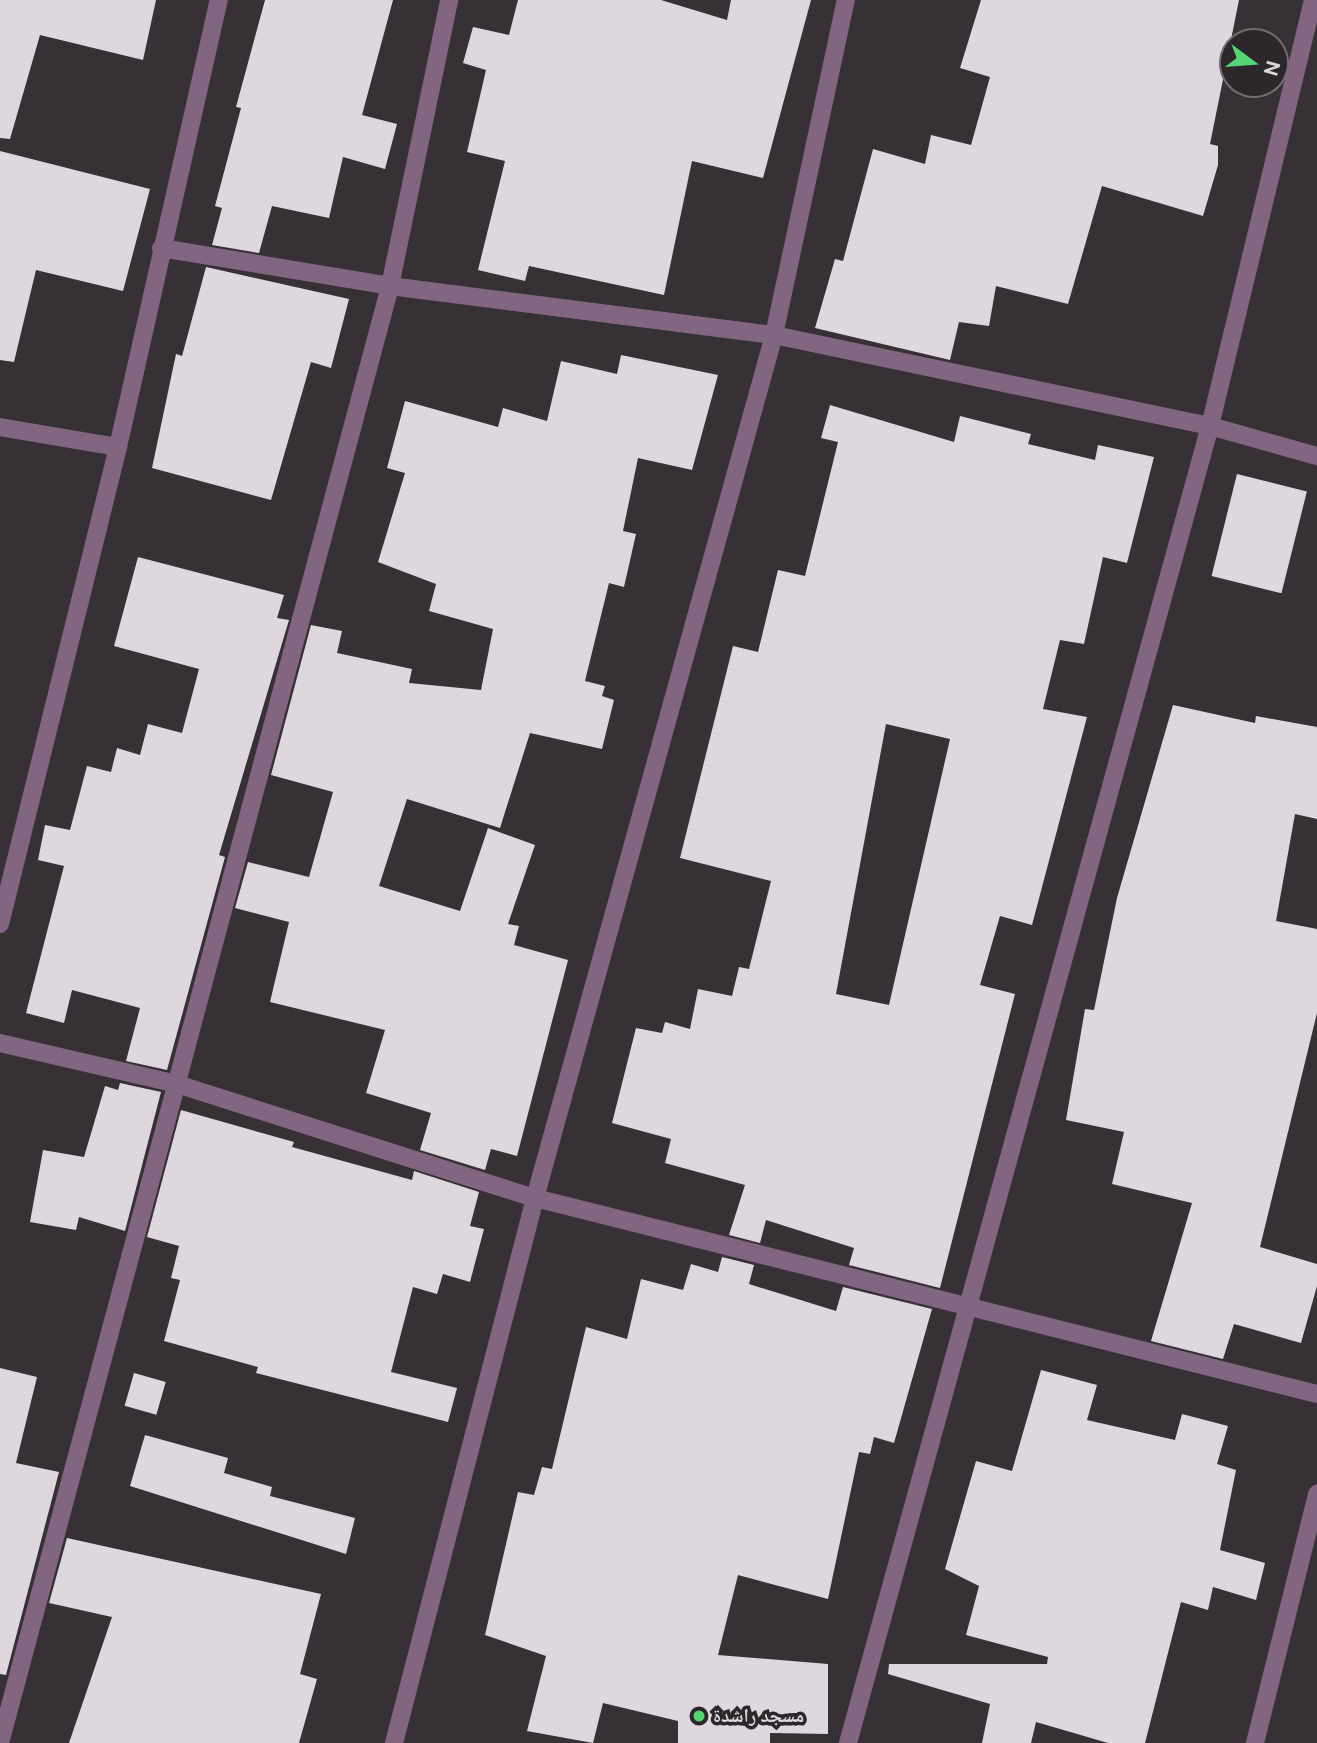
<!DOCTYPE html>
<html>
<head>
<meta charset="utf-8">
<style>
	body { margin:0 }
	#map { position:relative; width:1317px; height:1743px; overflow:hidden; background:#373136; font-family:"Public Sans","Noto Naskh Arabic",sans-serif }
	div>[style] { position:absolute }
	.building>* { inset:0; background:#dfd7de; transform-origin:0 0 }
	.minor>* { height:18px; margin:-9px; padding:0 9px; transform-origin:9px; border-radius:9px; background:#826681 }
	.dots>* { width:19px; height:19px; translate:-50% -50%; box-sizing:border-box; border:4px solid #2d272c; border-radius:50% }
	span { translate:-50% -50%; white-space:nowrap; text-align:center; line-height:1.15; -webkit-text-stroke:7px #2d272c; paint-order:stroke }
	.poi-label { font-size:19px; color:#dbd7da; font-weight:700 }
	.left { translate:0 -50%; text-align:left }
	.north { position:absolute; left:1219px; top:28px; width:70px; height:70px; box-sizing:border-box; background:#2d272c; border:2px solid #736d72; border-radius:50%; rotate:106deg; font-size:19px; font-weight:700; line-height:28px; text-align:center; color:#dbd7da }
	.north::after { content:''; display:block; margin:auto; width:24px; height:32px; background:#54d672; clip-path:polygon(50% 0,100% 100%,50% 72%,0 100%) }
</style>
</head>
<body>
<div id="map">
	<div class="building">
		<i style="clip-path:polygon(0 0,156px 0,143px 60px,40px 35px,10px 139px,0 138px)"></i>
		<i style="clip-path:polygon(265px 0,393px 0,362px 115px,397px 124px,385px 169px,343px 157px,329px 218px,272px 206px,259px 253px,212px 245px,222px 208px,215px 206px,241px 108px,236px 107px)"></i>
		<i style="clip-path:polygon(518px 0,661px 0,727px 20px,731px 0,811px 0,763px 178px,692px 161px,664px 295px,529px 266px,525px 281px,478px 270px,505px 161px,467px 152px,486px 70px,463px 63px,473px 27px,509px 35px)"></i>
		<i style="clip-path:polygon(981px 0,1239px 0,1210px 144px,1218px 146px,1218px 165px,1203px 216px,1102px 186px,1068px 304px,996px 286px,989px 326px,959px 322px,950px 360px,815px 328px,835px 259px,843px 261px,873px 149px,925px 164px,931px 135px,971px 145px,990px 77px,960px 68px)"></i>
		<i style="clip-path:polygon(0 151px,150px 189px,123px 291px,36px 270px,14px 362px,0 360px)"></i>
		<i style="clip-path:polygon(206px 267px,349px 299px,331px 368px,311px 362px,271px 500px,152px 468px,176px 354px,182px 356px)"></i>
		<i style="clip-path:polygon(621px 355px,718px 375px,692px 470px,638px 458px,623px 531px,636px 534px,624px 587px,609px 583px,585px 681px,605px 686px,602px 696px,614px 700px,602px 749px,530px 733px,500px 828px,407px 799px,379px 886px,460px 911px,488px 828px,535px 845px,508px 924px,519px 926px,514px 945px,568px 960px,517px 1156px,491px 1149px,485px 1170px,420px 1150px,431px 1113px,366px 1093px,385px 1030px,270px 1002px,289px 922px,235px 908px,248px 862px,309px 877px,333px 792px,271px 775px,311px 625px,342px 631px,337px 653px,412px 669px,409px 683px,481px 690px,493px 629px,429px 611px,436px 584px,378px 562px,405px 473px,387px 468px,405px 401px,498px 427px,503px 408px,547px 421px,561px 361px,617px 374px)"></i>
		<i style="clip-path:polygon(evenodd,830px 405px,954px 442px,960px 416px,1031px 434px,1028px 444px,1095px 460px,1098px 445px,1154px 457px,1127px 563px,1103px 557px,1084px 644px,1060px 640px,1043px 709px,1087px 717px,1032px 925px,1000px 916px,980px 985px,1015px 994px,940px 1288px,849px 1265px,854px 1248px,766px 1220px,760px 1243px,729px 1235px,745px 1185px,665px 1163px,671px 1139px,612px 1123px,636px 1028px,662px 1033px,665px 1022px,690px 1029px,698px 989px,732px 996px,739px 967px,749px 969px,771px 881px,680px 858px,733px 646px,758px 652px,778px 570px,805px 576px,838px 442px,821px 438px,830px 405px,886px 724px,950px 739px,889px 1005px,836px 994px,886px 724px)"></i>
		<i style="left:1237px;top:474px;width:72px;height:105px;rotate:14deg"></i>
		<i style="clip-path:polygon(138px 557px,284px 595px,277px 618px,289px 620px,219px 855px,225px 857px,167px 1070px,126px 1061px,140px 1008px,72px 990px,64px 1023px,26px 1013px,64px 866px,38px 860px,45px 825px,70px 830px,87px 766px,111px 772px,117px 748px,140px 755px,148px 724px,182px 733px,199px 669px,114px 646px)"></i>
		<i style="clip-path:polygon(1173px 705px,1255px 723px,1256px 716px,1317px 727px,1317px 819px,1295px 814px,1276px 921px,1317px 929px,1317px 1013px,1260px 1247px,1317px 1264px,1317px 1286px,1301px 1343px,1234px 1324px,1223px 1359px,1151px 1341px,1192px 1203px,1112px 1184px,1124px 1132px,1066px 1120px,1085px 1009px,1094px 1010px,1117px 898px)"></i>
		<i style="clip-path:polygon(120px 1083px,161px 1092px,125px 1231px,79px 1217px,76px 1230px,30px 1222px,43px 1150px,84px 1157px,105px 1086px,118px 1090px)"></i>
		<i style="clip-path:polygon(181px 1110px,294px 1142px,292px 1147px,412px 1180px,414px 1171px,479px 1192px,470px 1226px,484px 1229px,470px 1282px,443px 1274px,437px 1294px,413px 1287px,391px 1372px,457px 1388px,448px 1422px,256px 1373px,258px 1367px,164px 1341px,180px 1280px,171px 1278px,179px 1246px,147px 1237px)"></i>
		<i style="clip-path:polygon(722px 1257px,754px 1265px,749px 1284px,836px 1311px,843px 1287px,932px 1309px,894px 1443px,874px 1437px,870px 1454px,859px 1452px,828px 1599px,738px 1575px,718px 1655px,828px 1664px,828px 1734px,770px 1733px,770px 1743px,678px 1743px,678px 1721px,603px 1703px,593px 1743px,527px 1731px,546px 1656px,485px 1635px,518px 1492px,534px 1495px,542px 1467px,552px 1469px,586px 1327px,627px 1339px,641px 1279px,683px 1290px,691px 1264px,718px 1272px)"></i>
		<i style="clip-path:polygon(0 1368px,37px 1377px,16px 1463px,59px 1472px,6px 1675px,0 1674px)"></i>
		<i style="clip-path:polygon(1041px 1370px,1097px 1385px,1087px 1420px,1175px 1440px,1182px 1414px,1228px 1426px,1217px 1464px,1236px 1470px,1220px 1550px,1265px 1563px,1256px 1600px,1213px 1587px,1208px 1610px,1181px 1602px,1145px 1743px,1108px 1743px,1036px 1722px,1031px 1743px,982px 1743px,990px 1704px,888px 1674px,889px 1664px,1047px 1664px,1048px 1657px,966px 1635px,979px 1586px,945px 1569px,976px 1461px,1012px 1471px)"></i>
		<i style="left:134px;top:1373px;width:33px;height:34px;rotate:16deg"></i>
		<i style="clip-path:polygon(145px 1435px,228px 1458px,224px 1473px,272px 1487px,270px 1496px,355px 1518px,346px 1554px,130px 1486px)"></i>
		<i style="clip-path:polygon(67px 1538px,321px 1594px,300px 1674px,317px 1679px,299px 1743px,69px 1743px,112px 1617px,49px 1603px)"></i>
	</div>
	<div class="minor">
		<i style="left:161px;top:248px;width:232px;rotate:9.4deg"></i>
		<i style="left:390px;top:286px;width:387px;rotate:7.3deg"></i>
		<i style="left:774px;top:335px;width:445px;rotate:11.8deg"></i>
		<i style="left:1210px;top:426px;width:111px;rotate:15.7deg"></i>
		<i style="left:0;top:427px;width:120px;rotate:9.6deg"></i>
		<i style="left:0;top:924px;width:491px;rotate:-76.1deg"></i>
		<i style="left:118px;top:447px;width:458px;rotate:-77.3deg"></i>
		<i style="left:0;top:1043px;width:182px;rotate:13deg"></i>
		<i style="left:177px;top:1084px;width:376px;rotate:17.7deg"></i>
		<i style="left:535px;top:1198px;width:806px;rotate:14.07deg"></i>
		<i style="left:0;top:1743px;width:1508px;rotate:-75.01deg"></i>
		<i style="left:390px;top:286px;width:292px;rotate:-78.3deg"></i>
		<i style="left:394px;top:1743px;width:563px;rotate:-75.49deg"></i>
		<i style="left:535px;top:1198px;width:895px;rotate:-74.52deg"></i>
		<i style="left:774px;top:335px;width:343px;rotate:-77.9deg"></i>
		<i style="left:848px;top:1743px;width:1366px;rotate:-74.63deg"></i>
		<i style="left:1210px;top:426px;width:438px;rotate:-76.4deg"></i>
		<i style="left:1255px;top:1743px;width:257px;rotate:-76deg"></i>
	</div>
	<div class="dots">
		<i style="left:699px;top:1716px;background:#54d672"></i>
	</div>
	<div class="poi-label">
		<span class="left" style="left:713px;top:1716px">مسجد راشدة</span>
	</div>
	<div class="north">N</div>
</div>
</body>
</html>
